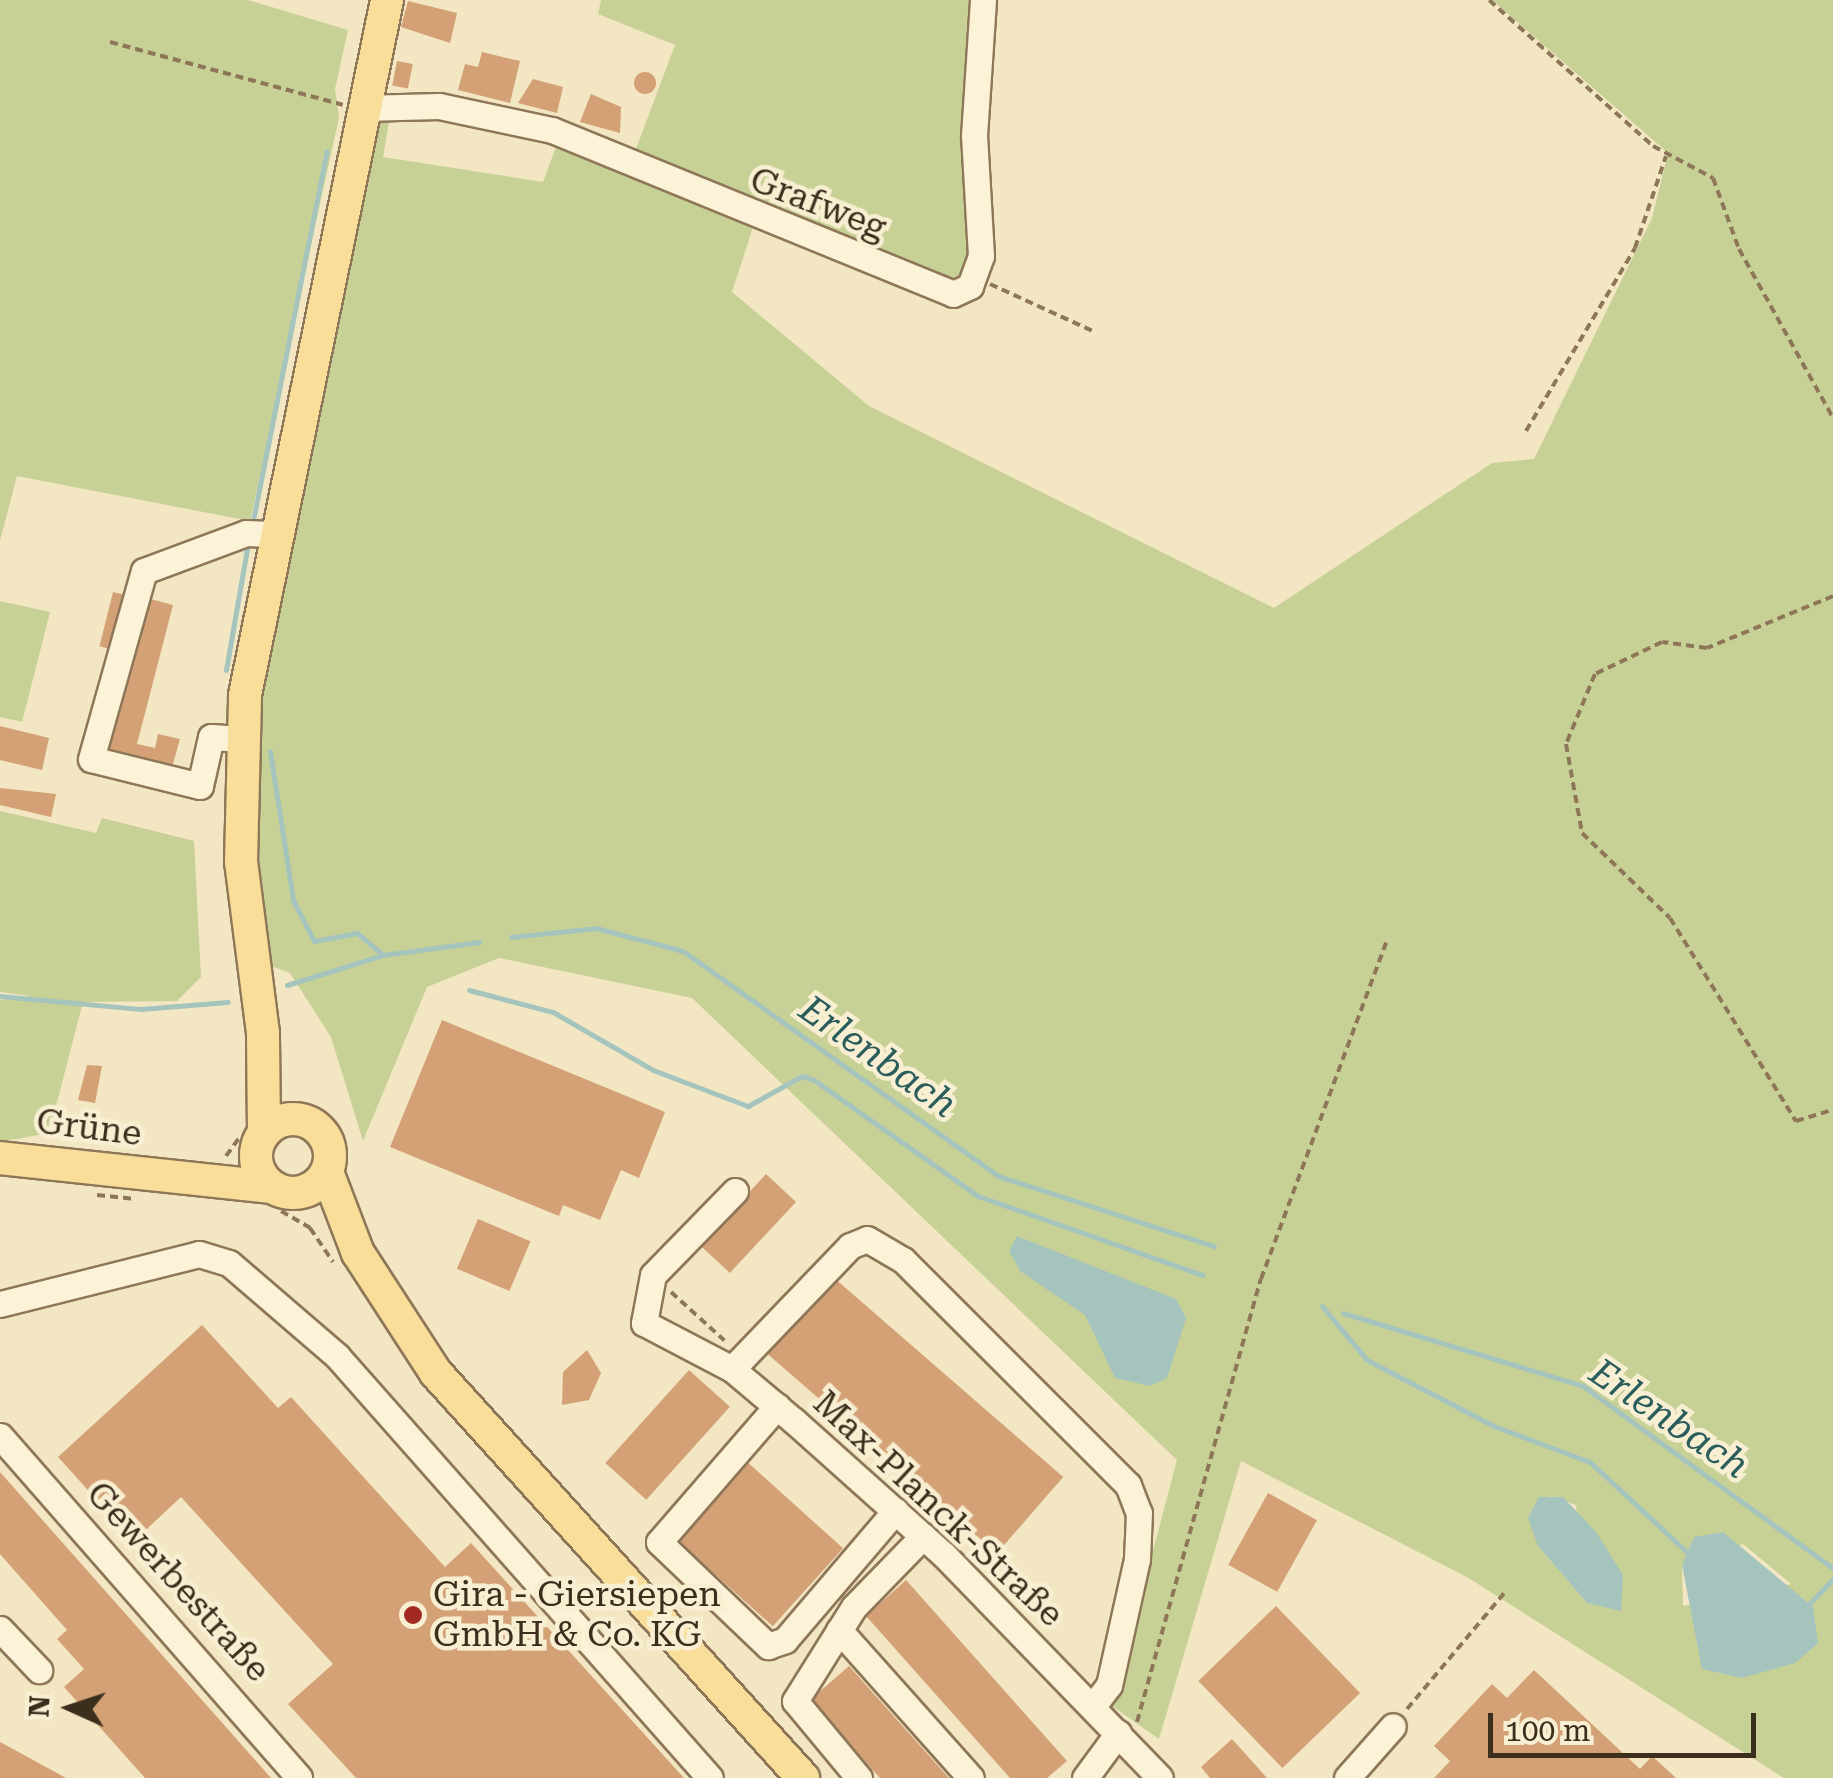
<!DOCTYPE html>
<html>
<head>
<meta charset="utf-8">
<style>
	body { margin:0 }
	#map { position:relative; width:1833px; height:1778px; overflow:hidden; background:#f2e6c3; font-family:"Roboto Serif",serif }
	div>[style] { position:absolute }
	.green>* { inset:0; background:#c7d195 }
	.water>* { inset:0; background:#a5c4bd }
	.stream>* { height:5px; margin:-2.5px; padding:0 2.5px; transform-origin:2.5px; border-radius:2.5px; background:#a5c4bd }
	.building>* { inset:0; background:#d3a175; transform-origin:0 0 }
	.round { border-radius:50% }
	.path>* { height:4px; margin-top:-2px; transform-origin:0; background:repeating-linear-gradient(90deg,#8e7758 0 8px,transparent 0 13px) }
	.roads { filter:drop-shadow(2px 0 #8e7758) drop-shadow(-2px 0 #8e7758) drop-shadow(0 2px #8e7758) drop-shadow(0 -2px #8e7758) }
	.minor>* { height:25px; margin:-12.5px; padding:0 12.5px; transform-origin:12.5px; border-radius:12.5px; background:#fbf2d7 }
	.major>* { height:32px; margin:-16px; padding:0 16px; transform-origin:16px; border-radius:16px; background:#f8de98 }
	.major>.ring { margin:-16px; padding:0; box-sizing:content-box; background:none; border:32px solid #f8de98; border-radius:50% }
	.dots>* { width:28px; height:28px; translate:-50% -50%; box-sizing:border-box; border:5px solid #f8efd3; border-radius:50% }
	span { translate:-50% -50%; white-space:nowrap; text-align:center; line-height:1.15; -webkit-text-stroke:9px #f8efd3; paint-order:stroke }
	.street-label { font-size:35px; color:#3c2e1d }
	.poi-label { font-size:35px; color:#3c2e1d }
	.left { translate:0 -50%; text-align:left }
	.water-label { font-size:38px; color:#2b5d5c; font-style:italic }
	.north { position:absolute; left:20px; top:1658px; width:100px; height:100px; -webkit-text-stroke:8px #f8efd3; paint-order:stroke; rotate:273deg; font-size:28px; font-weight:700; line-height:40px; text-align:center; color:#3c2e1d }
	.north::after { content:''; display:block; margin:auto; width:35px; height:45px; background:#3c2e1d; clip-path:polygon(50% 0,100% 100%,50% 72%,0 100%) }
	.scale { position:absolute; left:1488px; top:1713px; width:268px; height:45px; box-sizing:border-box; border:5px solid #3c2e1d; border-top:0; padding-left:12px; font-size:30px; line-height:35px; white-space:nowrap; color:#3c2e1d; -webkit-text-stroke:8px #f8efd3; paint-order:stroke }
</style>
</head>
<body>
<div id="map">
	<div class="green">
		<i style="clip-path:polygon(0 0,248px 0,348px 30px,335px 89px,339px 118px,250px 521px,17px 476px,0 541px)"></i>
		<i style="clip-path:polygon(601px 0,980px 0,974px 269px,952px 286px,633px 157px,675px 45px,598px 14px)"></i>
		<i style="clip-path:polygon(evenodd,1492px 0,1833px 0,1833px 1778px,1784px 1778px,1467px 1577px,1241px 1461px,1159px 1739px,1112px 1706px,1177px 1460px,692px 998px,499px 958px,427px 987px,363px 1141px,331px 1037px,290px 973px,266px 964px,252px 765px,268px 627px,372px 120px,389px 122px,383px 157px,543px 182px,560px 136px,755px 221px,732px 292px,869px 406px,1274px 608px,1492px 463px,1534px 459px,1652px 218px,1668px 153px,1492px 0,1551px 1496px,1576px 1505px,1587px 1603px,1538px 1546px,1551px 1496px,1492px 0,1743px 1544px,1791px 1584px,1683px 1606px,1682px 1565px,1743px 1544px)"></i>
		<i style="clip-path:polygon(0 601px,50px 612px,22px 722px,0 717px)"></i>
		<i style="clip-path:polygon(0 811px,96px 833px,102px 818px,194px 841px,201px 977px,177px 1001px,83px 1002px,49px 1133px,0 1142px,0 1000px,30px 996px,0 992px)"></i>
	</div>
	<div class="water">
		<i style="clip-path:polygon(1017px 1236px,1176px 1299px,1186px 1318px,1167px 1378px,1150px 1386px,1115px 1378px,1085px 1315px,1020px 1271px,1009px 1251px)"></i>
		<i style="clip-path:polygon(1539px 1497px,1563px 1497px,1596px 1532px,1623px 1575px,1621px 1611px,1587px 1603px,1538px 1546px,1528px 1518px)"></i>
		<i style="clip-path:polygon(1723px 1532px,1813px 1607px,1818px 1643px,1795px 1663px,1742px 1678px,1702px 1669px,1682px 1565px,1694px 1537px)"></i>
	</div>
	<div class="stream">
		<i style="left:253px;top:520px;width:376px;rotate:-78.7deg"></i>
		<i style="left:226px;top:670px;width:124px;rotate:-80.2deg"></i>
		<i style="left:270px;top:751px;width:151px;rotate:81.2deg"></i>
		<i style="left:293px;top:900px;width:46px;rotate:62.9deg"></i>
		<i style="left:314px;top:941px;width:44px;rotate:-10.5deg"></i>
		<i style="left:357px;top:933px;width:34px;rotate:40deg"></i>
		<i style="left:511px;top:937px;width:85px;rotate:-6deg"></i>
		<i style="left:596px;top:928px;width:90px;rotate:14.8deg"></i>
		<i style="left:683px;top:951px;width:387px;rotate:35.5deg"></i>
		<i style="left:998px;top:1176px;width:227px;rotate:18deg"></i>
		<i style="left:287px;top:985px;width:101px;rotate:-17.4deg"></i>
		<i style="left:383px;top:955px;width:97px;rotate:-7.7deg"></i>
		<i style="left:469px;top:990px;width:87px;rotate:14.7deg"></i>
		<i style="left:553px;top:1012px;width:116px;rotate:30.1deg"></i>
		<i style="left:653px;top:1070px;width:102px;rotate:20.8deg"></i>
		<i style="left:748px;top:1106px;width:62px;rotate:-29.1deg"></i>
		<i style="left:802px;top:1076px;width:13px;rotate:18deg"></i>
		<i style="left:814px;top:1080px;width:201px;rotate:35.3deg"></i>
		<i style="left:978px;top:1196px;width:238px;rotate:19.4deg"></i>
		<i style="left:0;top:996px;width:142px;rotate:5.3deg"></i>
		<i style="left:141px;top:1009px;width:87px;rotate:-4.6deg"></i>
		<i style="left:1322px;top:1306px;width:70px;rotate:50.2deg"></i>
		<i style="left:1367px;top:1360px;width:143px;rotate:27.5deg"></i>
		<i style="left:1494px;top:1426px;width:103px;rotate:20.6deg"></i>
		<i style="left:1590px;top:1462px;width:134px;rotate:42.9deg"></i>
		<i style="left:1343px;top:1313px;width:251px;rotate:16.9deg"></i>
		<i style="left:1583px;top:1386px;width:309px;rotate:36.1deg"></i>
		<i style="left:1808px;top:1605px;width:36px;rotate:-46deg"></i>
	</div>
	<div class="building">
		<i style="clip-path:polygon(408px 1px,457px 13px,450px 43px,401px 27px)"></i>
		<i style="clip-path:polygon(482px 52px,520px 61px,510px 103px,458px 90px,465px 64px,478px 67px)"></i>
		<i style="left:397px;top:61px;width:16px;height:25px;rotate:11deg"></i>
		<i class="round" style="left:634px;top:72px;width:22px;height:22px"></i>
		<i style="clip-path:polygon(533px 79px,563px 87px,557px 113px,518px 103px)"></i>
		<i style="clip-path:polygon(591px 94px,621px 107px,620px 133px,580px 122px)"></i>
		<i style="left:113px;top:592px;width:16px;height:56px;rotate:14deg"></i>
		<i style="clip-path:polygon(143px 597px,173px 605px,137px 744px,155px 748px,158px 734px,180px 739px,171px 771px,104px 751px)"></i>
		<i style="clip-path:polygon(0 726px,49px 738px,42px 770px,0 760px)"></i>
		<i style="clip-path:polygon(0 788px,56px 794px,51px 817px,0 805px)"></i>
		<i style="clip-path:polygon(442px 1020px,665px 1112px,639px 1178px,621px 1170px,600px 1220px,563px 1205px,559px 1216px,390px 1147px)"></i>
		<i style="clip-path:polygon(87px 1065px,102px 1066px,95px 1103px,78px 1100px)"></i>
		<i style="left:766px;top:1174px;width:41px;height:97px;rotate:43deg"></i>
		<i style="left:478px;top:1219px;width:57px;height:54px;rotate:23deg"></i>
		<i style="left:833px;top:1277px;width:305px;height:101px;rotate:41deg"></i>
		<i style="clip-path:polygon(202px 1325px,278px 1408px,291px 1397px,445px 1567px,471px 1543px,684px 1778px,356px 1778px,288px 1704px,333px 1664px,181px 1497px,134px 1541px,58px 1457px)"></i>
		<i style="clip-path:polygon(587px 1350px,601px 1373px,589px 1400px,562px 1405px,563px 1372px)"></i>
		<i style="left:689px;top:1370px;width:55px;height:125px;rotate:42deg"></i>
		<i style="left:745px;top:1460px;width:132px;height:105px;rotate:42deg"></i>
		<i style="clip-path:polygon(0 1472px,108px 1594px,271px 1778px,145px 1778px,64px 1687px,84px 1669px,57px 1639px,67px 1630px,0 1554px)"></i>
		<i style="left:1268px;top:1493px;width:56px;height:82px;rotate:29deg"></i>
		<i style="clip-path:polygon(906px 1580px,1067px 1761px,1047px 1778px,1010px 1778px,866px 1616px)"></i>
		<i style="left:1276px;top:1606px;width:121px;height:108px;rotate:46deg"></i>
		<i style="clip-path:polygon(849px 1666px,949px 1778px,880px 1778px,810px 1700px)"></i>
		<i style="clip-path:polygon(1534px 1670px,1640px 1769px,1652px 1756px,1676px 1778px,1434px 1778px,1450px 1761px,1434px 1746px,1492px 1684px,1507px 1698px)"></i>
		<i style="clip-path:polygon(1232px 1739px,1267px 1778px,1210px 1778px,1201px 1767px)"></i>
		<i style="clip-path:polygon(0 1742px,24px 1755px,66px 1778px,0 1778px)"></i>
	</div>
	<div class="path">
		<i style="left:1489px;top:0;width:220px;rotate:41.7deg"></i>
		<i style="left:1653px;top:146px;width:68px;rotate:28.1deg"></i>
		<i style="left:1713px;top:178px;width:76px;rotate:69.9deg"></i>
		<i style="left:1739px;top:249px;width:193px;rotate:60.9deg"></i>
		<i style="left:110px;top:42px;width:241px;rotate:15.1deg"></i>
		<i style="left:990px;top:284px;width:115px;rotate:24.6deg"></i>
		<i style="left:1526px;top:431px;width:213px;rotate:-59.2deg"></i>
		<i style="left:1635px;top:248px;width:97px;rotate:-71.4deg"></i>
		<i style="left:1833px;top:596px;width:136px;rotate:157.6deg"></i>
		<i style="left:1707px;top:648px;width:45px;rotate:-172.4deg"></i>
		<i style="left:1662px;top:642px;width:74px;rotate:154.5deg"></i>
		<i style="left:1595px;top:674px;width:76px;rotate:112.5deg"></i>
		<i style="left:1566px;top:744px;width:90px;rotate:79.8deg"></i>
		<i style="left:1582px;top:833px;width:122px;rotate:44deg"></i>
		<i style="left:1670px;top:918px;width:239px;rotate:58.2deg"></i>
		<i style="left:1796px;top:1121px;width:39px;rotate:-17deg"></i>
		<i style="left:226px;top:1156px;width:24px;rotate:-54deg"></i>
		<i style="left:97px;top:1195px;width:36px;rotate:6deg"></i>
		<i style="left:281px;top:1211px;width:34px;rotate:30deg"></i>
		<i style="left:310px;top:1228px;width:41px;rotate:55.9deg"></i>
		<i style="left:671px;top:1292px;width:72px;rotate:42.2deg"></i>
		<i style="left:1407px;top:1709px;width:155px;rotate:-50deg"></i>
		<i style="left:1137px;top:1722px;width:460px;rotate:-74.4deg"></i>
		<i style="left:1261px;top:1279px;width:359px;rotate:-69.6deg"></i>
	</div>
	<div class="roads">
		<div class="minor">
			<i style="left:362px;top:108px;width:77px;rotate:-1.5deg"></i>
			<i style="left:439px;top:106px;width:116px;rotate:12deg"></i>
			<i style="left:552px;top:130px;width:433px;rotate:22.2deg"></i>
			<i style="left:953px;top:294px;width:19px;rotate:-25deg"></i>
			<i style="left:970px;top:286px;width:32px;rotate:-70deg"></i>
			<i style="left:981px;top:256px;width:120px;rotate:-93.3deg"></i>
			<i style="left:974px;top:136px;width:136px;rotate:-86.2deg"></i>
			<i style="left:241px;top:739px;width:30px;rotate:-176deg"></i>
			<i style="left:211px;top:737px;width:50px;rotate:102.7deg"></i>
			<i style="left:200px;top:786px;width:112px;rotate:-166.1deg"></i>
			<i style="left:91px;top:759px;width:195px;rotate:-74.3deg"></i>
			<i style="left:144px;top:571px;width:109px;rotate:-20.4deg"></i>
			<i style="left:246px;top:533px;width:26px;rotate:2deg"></i>
			<i style="left:735px;top:1191px;width:117px;rotate:134.3deg"></i>
			<i style="left:653px;top:1275px;width:49px;rotate:100.6deg"></i>
			<i style="left:644px;top:1323px;width:99px;rotate:27.6deg"></i>
			<i style="left:732px;top:1369px;width:81px;rotate:40deg"></i>
			<i style="left:794px;top:1421px;width:201px;rotate:41.8deg"></i>
			<i style="left:944px;top:1555px;width:310px;rotate:45.9deg"></i>
			<i style="left:0;top:1304px;width:205px;rotate:-14.1deg"></i>
			<i style="left:199px;top:1254px;width:31px;rotate:17deg"></i>
			<i style="left:229px;top:1263px;width:143px;rotate:40.7deg"></i>
			<i style="left:337px;top:1356px;width:563px;rotate:48.53deg"></i>
			<i style="left:732px;top:1369px;width:170px;rotate:-46.2deg"></i>
			<i style="left:850px;top:1246px;width:18px;rotate:-22deg"></i>
			<i style="left:867px;top:1239px;width:42px;rotate:30.3deg"></i>
			<i style="left:903px;top:1260px;width:318px;rotate:45deg"></i>
			<i style="left:1128px;top:1485px;width:30px;rotate:69deg"></i>
			<i style="left:1139px;top:1513px;width:46px;rotate:92.5deg"></i>
			<i style="left:1137px;top:1559px;width:129px;rotate:102.5deg"></i>
			<i style="left:1109px;top:1685px;width:26px;rotate:127deg"></i>
			<i style="left:777px;top:1406px;width:180px;rotate:130.9deg"></i>
			<i style="left:659px;top:1542px;width:151px;rotate:43.7deg"></i>
			<i style="left:768px;top:1646px;width:18px;rotate:-19deg"></i>
			<i style="left:785px;top:1640px;width:170px;rotate:-49.5deg"></i>
			<i style="left:0;top:1436px;width:454px;rotate:48.8deg"></i>
			<i style="left:0;top:1629px;width:57px;rotate:46.4deg"></i>
			<i style="left:839px;top:1630px;width:198px;rotate:48.3deg"></i>
			<i style="left:859px;top:1778px;width:100px;rotate:-129.7deg"></i>
			<i style="left:795px;top:1701px;width:111px;rotate:-57.9deg"></i>
			<i style="left:854px;top:1607px;width:99px;rotate:-45.8deg"></i>
			<i style="left:1085px;top:1778px;width:56px;rotate:-53.7deg"></i>
			<i style="left:1347px;top:1778px;width:69px;rotate:-48.5deg"></i>
		</div>
		<div class="major">
			<i class="ring" style="left:256px;top:1119px;width:42px;height:42px"></i>
			<i style="left:264px;top:1133px;width:100px;rotate:-90.6deg"></i>
			<i style="left:263px;top:1033px;width:172px;rotate:-97.3deg"></i>
			<i style="left:241px;top:862px;width:167px;rotate:-88.6deg"></i>
			<i style="left:245px;top:695px;width:709px;rotate:-78.45deg"></i>
			<i style="left:0;top:1158px;width:274px;rotate:6.1deg"></i>
			<i style="left:327px;top:1172px;width:87px;rotate:69.1deg"></i>
			<i style="left:358px;top:1253px;width:143px;rotate:57deg"></i>
			<i style="left:436px;top:1373px;width:547px;rotate:47.82deg"></i>
		</div>
	</div>
	<div class="dots">
		<i style="left:413px;top:1615px;background:#a22822"></i>
	</div>
	<div class="street-label">
		<span style="left:818px;top:204px;rotate:21deg">Grafweg</span>
		<span style="left:89px;top:1128px;rotate:7deg">Grüne</span>
		<span style="left:938px;top:1509px;rotate:43deg">Max-Planck-Straße</span>
		<span style="left:178px;top:1582px;rotate:48deg">Gewerbestraße</span>
	</div>
	<div class="poi-label">
		<span class="left" style="left:433px;top:1615px">Gira - Giersiepen<br>GmbH &amp; Co. KG</span>
	</div>
	<div class="water-label">
		<span style="left:878px;top:1057px;rotate:35deg">Erlenbach</span>
		<span style="left:1669px;top:1419px;rotate:34deg">Erlenbach</span>
	</div>
	<div class="north">N</div>
	<div class="scale">100 m</div>
</div>
</body>
</html>
